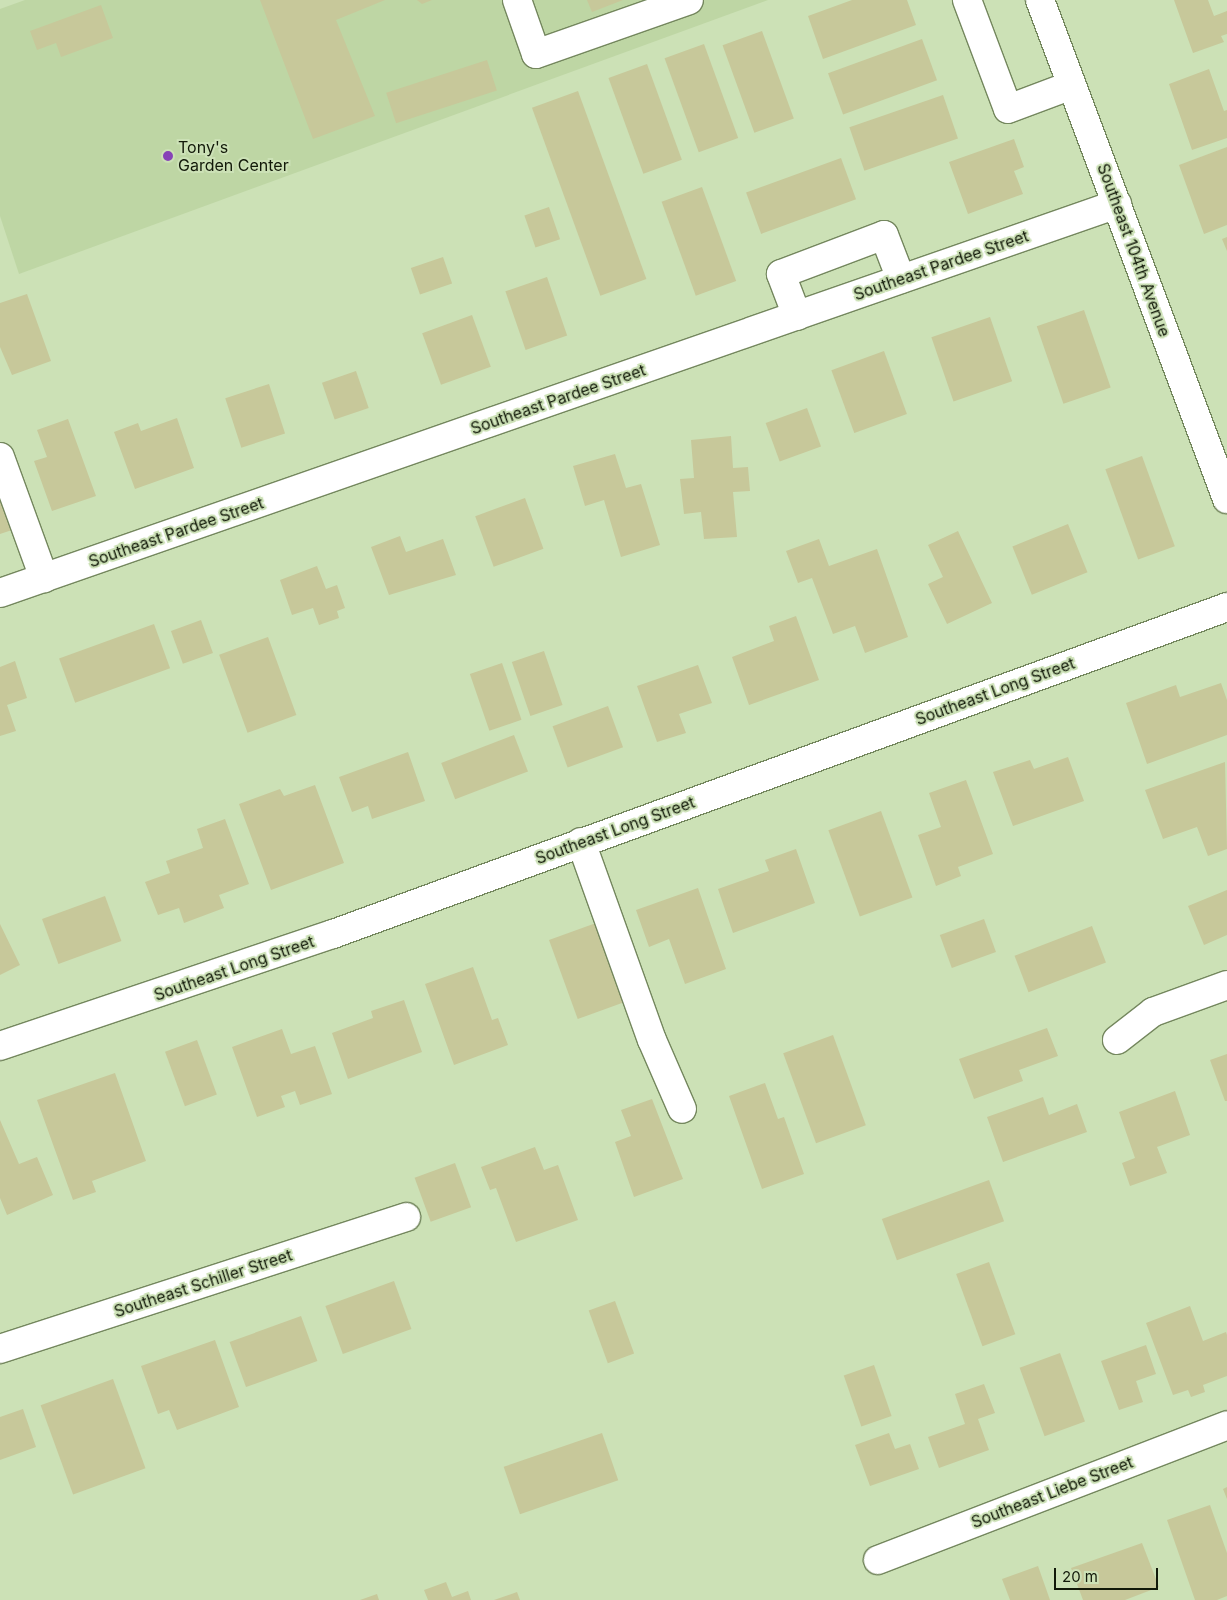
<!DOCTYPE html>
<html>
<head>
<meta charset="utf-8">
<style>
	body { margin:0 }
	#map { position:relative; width:1227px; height:1600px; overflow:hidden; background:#cce1b6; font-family:Inter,sans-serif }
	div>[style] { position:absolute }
	.built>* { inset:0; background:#bed6a4 }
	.building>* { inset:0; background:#c7c89a; transform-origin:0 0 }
	.roads { filter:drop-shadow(1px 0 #74875e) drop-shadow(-1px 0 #74875e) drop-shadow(0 1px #74875e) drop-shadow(0 -1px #74875e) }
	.minor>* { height:28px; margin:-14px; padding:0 14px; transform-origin:14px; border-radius:14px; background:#fff }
	.dots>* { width:14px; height:14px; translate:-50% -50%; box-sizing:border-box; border:2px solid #cce1b6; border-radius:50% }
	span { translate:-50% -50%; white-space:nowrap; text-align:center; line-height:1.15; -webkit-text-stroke:4px #cce1b6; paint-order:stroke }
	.poi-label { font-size:16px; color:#121909 }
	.left { translate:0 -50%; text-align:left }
	.street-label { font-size:16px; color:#121909 }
	.scale { position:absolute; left:1054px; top:1568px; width:104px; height:22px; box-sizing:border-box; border:2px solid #121909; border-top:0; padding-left:6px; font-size:15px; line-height:18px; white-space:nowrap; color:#121909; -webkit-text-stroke:4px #cce1b6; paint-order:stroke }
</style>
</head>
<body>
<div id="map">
	<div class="built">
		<i style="clip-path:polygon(25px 0,768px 0,19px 274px,0 216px,0 9px)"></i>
	</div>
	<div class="building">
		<i style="clip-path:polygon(260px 0,385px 0,336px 20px,375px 116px,313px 139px)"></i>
		<i style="clip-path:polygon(417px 0,432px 0,422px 4px)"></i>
		<i style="clip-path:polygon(587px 0,623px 0,592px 12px)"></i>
		<i style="clip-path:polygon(852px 0,907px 0,916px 25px,823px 59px,808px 16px)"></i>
		<i style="clip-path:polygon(1174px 0,1208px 0,1214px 16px,1227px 11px,1227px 34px,1221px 36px,1224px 42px,1193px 53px)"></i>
		<i style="clip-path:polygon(101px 5px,113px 38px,61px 57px,56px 43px,37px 50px,30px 31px)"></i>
		<i style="left:762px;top:31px;width:93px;height:42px;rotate:70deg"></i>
		<i style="left:922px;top:39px;width:44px;height:100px;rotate:70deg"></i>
		<i style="left:704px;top:44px;width:100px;height:42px;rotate:70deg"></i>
		<i style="left:487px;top:60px;width:32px;height:106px;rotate:72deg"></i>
		<i style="left:647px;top:64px;width:102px;height:41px;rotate:70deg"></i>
		<i style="clip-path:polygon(1209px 69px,1224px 111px,1227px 110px,1227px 138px,1192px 150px,1169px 84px)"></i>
		<i style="left:578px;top:91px;width:200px;height:49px;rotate:70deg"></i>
		<i style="left:943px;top:95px;width:46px;height:99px;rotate:71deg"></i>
		<i style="clip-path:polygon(1014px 139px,1024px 167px,1014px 171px,1023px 194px,968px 214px,949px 162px)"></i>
		<i style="clip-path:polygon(1227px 147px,1227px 225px,1204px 234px,1179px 165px)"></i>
		<i style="left:841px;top:158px;width:44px;height:101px;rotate:70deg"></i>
		<i style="left:702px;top:187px;width:100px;height:43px;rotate:70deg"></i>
		<i style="left:549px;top:207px;width:34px;height:26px;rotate:71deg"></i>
		<i style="clip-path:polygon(1227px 237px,1227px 251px,1222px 239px)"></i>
		<i style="left:443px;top:257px;width:28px;height:34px;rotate:71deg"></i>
		<i style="left:547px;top:277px;width:62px;height:44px;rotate:71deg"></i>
		<i style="clip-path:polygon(27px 294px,51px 361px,12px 375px,0 347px,0 303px)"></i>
		<i style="left:1084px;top:310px;width:82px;height:50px;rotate:71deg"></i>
		<i style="left:472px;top:315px;width:55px;height:53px;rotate:70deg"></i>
		<i style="left:990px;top:317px;width:68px;height:62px;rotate:71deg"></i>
		<i style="left:884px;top:351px;width:67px;height:56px;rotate:70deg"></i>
		<i style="left:356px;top:371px;width:39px;height:36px;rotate:71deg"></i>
		<i style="left:269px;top:384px;width:52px;height:46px;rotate:72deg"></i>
		<i style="left:807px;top:408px;width:41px;height:44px;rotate:70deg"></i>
		<i style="clip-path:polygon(177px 418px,194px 468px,135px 489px,114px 432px,138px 423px,141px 431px)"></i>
		<i style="clip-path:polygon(68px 419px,96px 496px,52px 511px,34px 461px,47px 457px,37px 430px)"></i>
		<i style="clip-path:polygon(731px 436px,733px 468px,748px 467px,750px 491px,733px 492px,737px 537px,704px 539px,701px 512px,684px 514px,680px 479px,694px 478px,691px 440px)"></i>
		<i style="clip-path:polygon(615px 454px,626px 488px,641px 484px,660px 545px,621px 557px,604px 500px,585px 506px,573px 466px)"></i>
		<i style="left:1142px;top:456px;width:96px;height:39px;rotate:70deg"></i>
		<i style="clip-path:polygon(0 498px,12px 530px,0 534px)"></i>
		<i style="left:525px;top:498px;width:54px;height:53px;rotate:70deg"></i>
		<i style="left:1068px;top:524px;width:52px;height:60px;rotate:68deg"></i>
		<i style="clip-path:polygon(958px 531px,992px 603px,947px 624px,928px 584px,943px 577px,928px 545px)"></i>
		<i style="clip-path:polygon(400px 536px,406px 552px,443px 539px,456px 575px,389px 595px,371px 547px)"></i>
		<i style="clip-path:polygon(819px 539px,829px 566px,877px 549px,908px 637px,865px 653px,855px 626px,833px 634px,812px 578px,798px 583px,786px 551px)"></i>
		<i style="clip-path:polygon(317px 566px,326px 589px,337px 585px,345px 608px,337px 611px,339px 618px,319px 625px,313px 608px,292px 615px,280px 580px)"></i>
		<i style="clip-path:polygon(796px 616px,819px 680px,749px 705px,732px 657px,774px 641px,769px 626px)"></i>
		<i style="left:201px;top:620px;width:35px;height:32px;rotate:70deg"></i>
		<i style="left:154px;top:624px;width:47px;height:101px;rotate:70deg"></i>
		<i style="left:268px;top:637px;width:83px;height:52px;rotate:70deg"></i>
		<i style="left:544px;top:651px;width:57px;height:34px;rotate:71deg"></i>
		<i style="clip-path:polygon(15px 661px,27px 698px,7px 705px,16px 731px,0 736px,0 667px)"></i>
		<i style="left:502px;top:663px;width:60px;height:34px;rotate:71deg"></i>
		<i style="clip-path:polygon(698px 665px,712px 703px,679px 714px,686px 733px,657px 742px,637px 686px)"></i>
		<i style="clip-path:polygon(1221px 683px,1227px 700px,1227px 735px,1147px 764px,1126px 703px,1176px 685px,1180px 697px)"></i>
		<i style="left:608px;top:706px;width:44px;height:59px;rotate:70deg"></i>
		<i style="left:514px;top:735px;width:39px;height:78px;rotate:69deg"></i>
		<i style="clip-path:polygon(408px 752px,425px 801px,372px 819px,368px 806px,352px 812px,339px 777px)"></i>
		<i style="clip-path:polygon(1068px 757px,1084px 801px,1013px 826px,993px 772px,1030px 760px,1034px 769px)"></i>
		<i style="clip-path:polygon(1225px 762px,1227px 849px,1208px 856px,1197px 827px,1163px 839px,1145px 790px)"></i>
		<i style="clip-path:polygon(966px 780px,993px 854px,958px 867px,961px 876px,936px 886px,918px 835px,941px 827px,929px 793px)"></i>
		<i style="clip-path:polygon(315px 785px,344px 863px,271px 890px,239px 804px,280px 789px,284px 796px)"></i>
		<i style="left:881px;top:811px;width:92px;height:56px;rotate:70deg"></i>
		<i style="clip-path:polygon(225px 819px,249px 884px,219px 895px,224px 908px,184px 923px,179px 908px,158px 915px,145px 882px,170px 873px,166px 861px,203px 848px,197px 829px)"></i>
		<i style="clip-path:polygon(796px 849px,815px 903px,733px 933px,718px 889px,769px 871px,765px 860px)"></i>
		<i style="clip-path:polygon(698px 888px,726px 969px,685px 984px,669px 939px,649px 947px,636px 910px)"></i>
		<i style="clip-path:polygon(1227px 890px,1227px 935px,1204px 945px,1188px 906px)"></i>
		<i style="left:105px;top:896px;width:48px;height:67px;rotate:70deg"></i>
		<i style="left:984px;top:919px;width:35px;height:47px;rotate:70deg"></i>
		<i style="left:596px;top:923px;width:84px;height:50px;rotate:70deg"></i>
		<i style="clip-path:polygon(0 924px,20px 965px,0 975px)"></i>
		<i style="left:1092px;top:926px;width:39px;height:83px;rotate:69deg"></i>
		<i style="clip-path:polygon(473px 967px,492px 1020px,498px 1018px,508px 1045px,454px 1065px,425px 984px)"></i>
		<i style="clip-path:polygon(404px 1000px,422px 1052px,348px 1079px,332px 1033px,373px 1018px,371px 1011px)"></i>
		<i style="clip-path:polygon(1047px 1028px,1058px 1056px,1019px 1070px,1023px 1081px,974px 1099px,959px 1059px)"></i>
		<i style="clip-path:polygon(282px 1029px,291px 1054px,315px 1046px,332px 1094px,300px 1105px,295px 1091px,281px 1096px,285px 1107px,257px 1117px,232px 1047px)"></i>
		<i style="left:833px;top:1035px;width:96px;height:53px;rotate:70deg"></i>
		<i style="left:197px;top:1040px;width:58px;height:34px;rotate:70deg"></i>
		<i style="clip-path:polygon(1227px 1054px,1227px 1101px,1225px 1101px,1210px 1060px)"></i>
		<i style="clip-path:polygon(115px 1073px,146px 1161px,92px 1181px,96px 1192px,73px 1200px,37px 1100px)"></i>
		<i style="clip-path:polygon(765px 1083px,778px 1119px,784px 1117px,804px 1174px,762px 1189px,729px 1096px)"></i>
		<i style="clip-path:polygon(1175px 1091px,1190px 1135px,1157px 1147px,1167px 1173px,1130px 1186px,1122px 1163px,1135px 1158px,1119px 1112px)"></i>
		<i style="clip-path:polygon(1043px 1097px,1049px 1115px,1077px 1104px,1087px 1132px,1003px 1162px,987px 1117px)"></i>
		<i style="clip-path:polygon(652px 1099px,683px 1179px,634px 1197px,615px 1142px,631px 1136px,621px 1110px)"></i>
		<i style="clip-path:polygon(0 1120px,19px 1164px,37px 1157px,53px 1195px,7px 1215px,0 1198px)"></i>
		<i style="clip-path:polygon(535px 1147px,544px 1170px,558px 1165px,578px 1220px,516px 1242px,496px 1188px,490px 1190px,481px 1167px)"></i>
		<i style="left:455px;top:1163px;width:47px;height:43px;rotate:70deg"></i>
		<i style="left:989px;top:1180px;width:44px;height:114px;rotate:70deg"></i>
		<i style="left:989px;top:1262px;width:77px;height:35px;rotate:70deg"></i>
		<i style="left:394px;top:1281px;width:51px;height:73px;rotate:70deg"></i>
		<i style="left:615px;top:1301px;width:56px;height:28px;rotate:70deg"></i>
		<i style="clip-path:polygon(1190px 1306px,1203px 1341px,1226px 1332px,1227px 1335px,1227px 1376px,1203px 1385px,1205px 1392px,1191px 1397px,1188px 1390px,1173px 1395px,1146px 1323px)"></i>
		<i style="left:301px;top:1316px;width:48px;height:76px;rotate:70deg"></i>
		<i style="clip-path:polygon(215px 1340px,239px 1407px,177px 1430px,169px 1410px,158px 1414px,141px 1366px)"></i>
		<i style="clip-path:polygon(1146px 1345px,1156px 1374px,1136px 1381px,1143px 1402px,1119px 1410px,1101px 1361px)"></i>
		<i style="left:1060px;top:1353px;width:73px;height:43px;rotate:70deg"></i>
		<i style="left:874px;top:1365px;width:54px;height:32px;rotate:71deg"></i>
		<i style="left:113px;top:1379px;width:95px;height:77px;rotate:70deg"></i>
		<i style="clip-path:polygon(984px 1384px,995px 1413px,978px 1419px,989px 1450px,939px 1468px,928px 1437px,965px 1424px,955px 1394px)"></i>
		<i style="clip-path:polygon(23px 1409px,36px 1447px,0 1460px,0 1417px)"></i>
		<i style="left:602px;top:1433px;width:50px;height:104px;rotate:71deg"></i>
		<i style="clip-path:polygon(889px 1433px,895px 1449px,910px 1444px,919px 1469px,870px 1486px,855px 1445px)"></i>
		<i style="clip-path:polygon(1227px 1487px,1227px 1499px,1223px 1489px)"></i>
		<i style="clip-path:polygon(1210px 1505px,1227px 1553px,1227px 1596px,1217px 1600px,1195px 1600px,1167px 1520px)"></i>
		<i style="clip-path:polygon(1142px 1543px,1159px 1587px,1125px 1600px,1083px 1600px,1071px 1568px)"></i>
		<i style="clip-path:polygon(1038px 1566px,1050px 1600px,1010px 1600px,1002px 1579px)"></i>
		<i style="clip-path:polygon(446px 1582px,452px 1597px,468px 1591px,471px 1600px,428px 1600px,424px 1590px)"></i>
		<i style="clip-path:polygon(517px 1592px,520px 1600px,494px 1600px)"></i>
		<i style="clip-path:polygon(377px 1594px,379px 1600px,360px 1600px)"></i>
	</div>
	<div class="roads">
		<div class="minor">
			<i style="left:517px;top:0;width:57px;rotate:70.6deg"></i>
			<i style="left:536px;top:54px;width:162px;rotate:-19.4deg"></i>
			<i style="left:967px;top:0;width:116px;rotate:69.4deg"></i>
			<i style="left:1008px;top:109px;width:68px;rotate:-20.6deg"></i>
			<i style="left:1040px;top:0;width:533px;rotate:69.46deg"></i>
			<i style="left:797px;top:316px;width:45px;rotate:-110.9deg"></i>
			<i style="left:781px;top:274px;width:110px;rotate:-20.7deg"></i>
			<i style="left:884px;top:235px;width:47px;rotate:68.9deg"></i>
			<i style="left:0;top:457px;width:129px;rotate:70deg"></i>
			<i style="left:0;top:593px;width:1183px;rotate:-19.2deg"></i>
			<i style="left:581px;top:842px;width:210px;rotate:70.3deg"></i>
			<i style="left:652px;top:1040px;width:75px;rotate:66.5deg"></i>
			<i style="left:1117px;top:1040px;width:46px;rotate:-37.9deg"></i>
			<i style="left:1153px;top:1012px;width:79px;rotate:-20deg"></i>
			<i style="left:0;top:1046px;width:351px;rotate:-18.6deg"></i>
			<i style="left:333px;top:934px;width:952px;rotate:-20.09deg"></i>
			<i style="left:0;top:1349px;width:427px;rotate:-18deg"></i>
			<i style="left:878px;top:1560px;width:374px;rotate:-21.1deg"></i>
		</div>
	</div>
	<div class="dots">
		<i style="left:168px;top:156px;background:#8743b7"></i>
	</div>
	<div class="poi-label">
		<span class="left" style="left:178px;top:156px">Tony's<br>Garden Center</span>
	</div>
	<div class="street-label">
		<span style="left:1134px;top:250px;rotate:70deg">Southeast 104th Avenue</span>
		<span style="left:941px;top:265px;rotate:-19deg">Southeast Pardee Street</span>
		<span style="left:558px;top:399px;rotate:-19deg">Southeast Pardee Street</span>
		<span style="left:176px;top:532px;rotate:-19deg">Southeast Pardee Street</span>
		<span style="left:995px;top:691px;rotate:-20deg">Southeast Long Street</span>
		<span style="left:615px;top:830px;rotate:-20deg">Southeast Long Street</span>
		<span style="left:234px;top:968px;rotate:-19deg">Southeast Long Street</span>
		<span style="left:203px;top:1283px;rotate:-18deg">Southeast Schiller Street</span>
		<span style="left:1052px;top:1492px;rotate:-21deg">Southeast Liebe Street</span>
	</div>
	<div class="scale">20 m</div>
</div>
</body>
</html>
